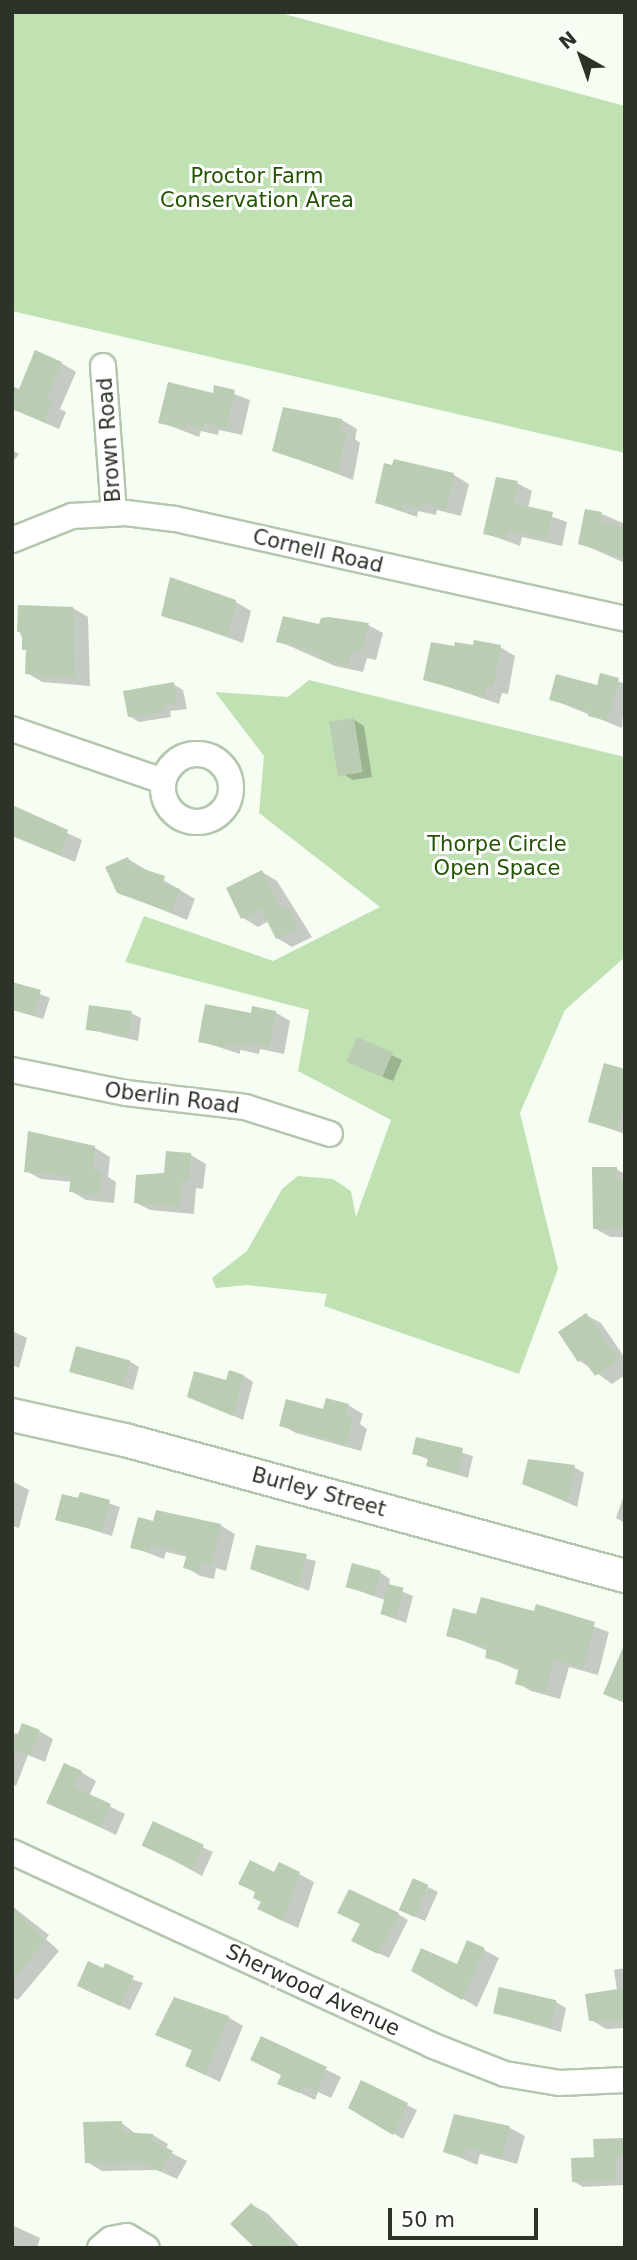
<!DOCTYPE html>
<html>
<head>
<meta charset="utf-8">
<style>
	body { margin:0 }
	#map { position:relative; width:637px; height:2260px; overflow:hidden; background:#f6fef3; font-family:"DejaVu Sans",sans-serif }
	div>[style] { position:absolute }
	.green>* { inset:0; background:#c0e1b2 }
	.shadow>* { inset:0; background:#0003 }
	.building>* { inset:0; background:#baccb2; transform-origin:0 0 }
	.roads { filter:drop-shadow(2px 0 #b4c6ad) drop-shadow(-2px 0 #b4c6ad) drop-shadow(0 2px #b4c6ad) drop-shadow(0 -2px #b4c6ad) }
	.minor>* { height:24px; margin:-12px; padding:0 12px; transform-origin:12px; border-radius:12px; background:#fff }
	.minor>.ring { margin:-12px; padding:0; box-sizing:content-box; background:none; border:24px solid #fff; border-radius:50% }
	.major>* { height:32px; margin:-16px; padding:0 16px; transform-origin:16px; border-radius:16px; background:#fff }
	span { translate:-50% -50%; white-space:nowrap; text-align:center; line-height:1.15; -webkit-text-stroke:6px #fff; paint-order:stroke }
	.park-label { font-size:21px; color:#235303 }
	.street-label { font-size:21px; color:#2c3329 }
	.frame { position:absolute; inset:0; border:14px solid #2c3329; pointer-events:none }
	.north { position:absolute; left:546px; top:21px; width:70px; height:70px; -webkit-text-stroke:5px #fff; paint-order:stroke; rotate:320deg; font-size:19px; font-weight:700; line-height:28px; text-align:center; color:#2c3329 }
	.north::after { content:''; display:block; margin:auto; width:24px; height:32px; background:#2c3329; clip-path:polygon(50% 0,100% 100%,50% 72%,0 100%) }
	.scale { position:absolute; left:388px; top:2208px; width:150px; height:32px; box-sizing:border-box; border:4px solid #2c3329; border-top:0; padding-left:9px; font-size:21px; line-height:24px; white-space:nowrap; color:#2c3329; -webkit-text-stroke:5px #fff; paint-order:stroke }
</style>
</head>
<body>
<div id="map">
	<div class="green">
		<i style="clip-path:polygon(12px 12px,277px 12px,625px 106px,625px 453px,12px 311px)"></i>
		<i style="clip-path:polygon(309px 680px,625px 757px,625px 957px,565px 1010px,520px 1113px,558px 1269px,519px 1374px,324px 1306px,327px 1294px,247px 1285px,216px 1288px,212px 1278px,247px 1251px,282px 1189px,298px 1176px,333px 1179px,351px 1191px,356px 1217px,391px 1120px,298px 1071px,309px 1010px,125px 962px,144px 916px,273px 961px,380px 907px,259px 813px,264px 756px,215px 692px,288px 697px)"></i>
	</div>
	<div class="shadow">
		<i style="clip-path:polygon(61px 363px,76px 372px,60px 409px,66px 412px,59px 429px,12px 409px,12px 388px,20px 391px)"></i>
		<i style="clip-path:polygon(216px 387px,250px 400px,242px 435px,219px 430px,218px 435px,201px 431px,199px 437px,160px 422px,214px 395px)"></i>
		<i style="clip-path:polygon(342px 420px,357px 429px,355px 439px,360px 443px,353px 480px,274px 450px)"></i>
		<i style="clip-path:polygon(12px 450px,19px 454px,12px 463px)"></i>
		<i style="clip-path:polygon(395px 461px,454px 475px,469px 484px,461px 516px,437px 510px,436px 515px,418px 511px,417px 517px,377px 503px)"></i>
		<i style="clip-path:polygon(517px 483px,532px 491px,528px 508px,567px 522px,562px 546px,522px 537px,520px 546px,485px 533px)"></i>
		<i style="clip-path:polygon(602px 514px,625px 524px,625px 563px,580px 543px)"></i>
		<i style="clip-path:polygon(236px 602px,251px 611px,243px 643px,163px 615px)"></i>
		<i style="clip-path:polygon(73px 608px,88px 617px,90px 686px,42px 682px,27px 673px,28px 652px,19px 631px)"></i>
		<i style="clip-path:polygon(368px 625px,383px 633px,376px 660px,367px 658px,363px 672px,335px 666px,278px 641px,321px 626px)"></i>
		<i style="clip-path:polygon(500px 647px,515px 656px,508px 694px,502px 693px,499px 704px,425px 679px,455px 648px)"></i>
		<i style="clip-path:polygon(601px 675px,625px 684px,622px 728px,551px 699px,598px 687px)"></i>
		<i style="clip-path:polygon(173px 684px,183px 690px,187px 709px,170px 711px,171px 717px,139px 722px,129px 716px)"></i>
		<i style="clip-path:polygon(354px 720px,364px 726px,372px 777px,353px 780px,343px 774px,336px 757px,331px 724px)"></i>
		<i style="clip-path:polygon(12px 807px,82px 840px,75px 862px,12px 836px)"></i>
		<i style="clip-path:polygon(128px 859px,195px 899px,187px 920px,119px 892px)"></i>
		<i style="clip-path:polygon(262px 872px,277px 881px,312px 937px,292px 947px,277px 938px,269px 921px,258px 927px,243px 918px)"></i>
		<i style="clip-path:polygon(12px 983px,50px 998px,43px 1019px,12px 1010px)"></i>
		<i style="clip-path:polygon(275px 1012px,290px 1021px,284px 1054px,260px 1049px,259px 1054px,240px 1050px,240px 1054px,200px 1041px,252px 1015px)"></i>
		<i style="clip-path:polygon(131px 1013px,141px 1018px,138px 1041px,87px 1029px)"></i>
		<i style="clip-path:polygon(358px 1039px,402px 1060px,393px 1081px,359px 1067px)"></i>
		<i style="clip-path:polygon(625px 1071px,625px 1134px,590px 1122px)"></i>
		<i style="clip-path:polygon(95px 1148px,110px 1157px,108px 1177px,116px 1182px,114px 1203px,86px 1200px,71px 1191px,72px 1182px,41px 1179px,26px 1171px)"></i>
		<i style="clip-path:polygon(191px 1155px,206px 1164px,203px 1189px,196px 1188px,194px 1214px,150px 1210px,135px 1202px)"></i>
		<i style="clip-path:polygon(616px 1169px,625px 1174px,625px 1237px,610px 1237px,594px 1228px)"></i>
		<i style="clip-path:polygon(586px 1315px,601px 1323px,625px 1358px,625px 1375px,612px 1384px,580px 1361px,560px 1333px)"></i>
		<i style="clip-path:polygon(12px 1331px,27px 1338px,19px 1368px,12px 1365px)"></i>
		<i style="clip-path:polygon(129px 1361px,139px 1367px,133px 1390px,72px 1371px)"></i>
		<i style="clip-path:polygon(244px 1376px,253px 1382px,243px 1420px,197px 1399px)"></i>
		<i style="clip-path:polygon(348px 1405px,363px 1414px,360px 1424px,367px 1429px,361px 1451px,296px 1433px,281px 1425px)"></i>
		<i style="clip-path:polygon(417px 1439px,473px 1456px,468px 1478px,428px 1466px,429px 1460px,414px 1453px)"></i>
		<i style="clip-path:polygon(574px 1467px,584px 1473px,577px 1507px,524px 1483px)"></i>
		<i style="clip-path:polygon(12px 1481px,29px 1490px,19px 1528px,12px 1526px)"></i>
		<i style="clip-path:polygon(81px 1494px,120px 1507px,112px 1536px,58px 1519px)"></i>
		<i style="clip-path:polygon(623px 1498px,625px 1498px,625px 1523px,616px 1518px)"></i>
		<i style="clip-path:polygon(155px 1523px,220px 1525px,235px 1534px,226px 1571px,216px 1568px,214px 1579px,200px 1576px,185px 1567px,188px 1557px,166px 1552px,164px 1559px,132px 1547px)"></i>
		<i style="clip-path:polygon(258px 1547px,316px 1561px,309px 1591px,252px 1568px)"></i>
		<i style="clip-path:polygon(381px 1573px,390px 1579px,389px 1586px,413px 1596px,406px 1623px,381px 1614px,385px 1600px,348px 1587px)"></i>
		<i style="clip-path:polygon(537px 1606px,609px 1632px,598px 1675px,569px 1667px,560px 1699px,531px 1691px,517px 1683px,520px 1671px,487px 1657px,488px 1651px,448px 1635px,477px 1616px,535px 1613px)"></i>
		<i style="clip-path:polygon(39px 1731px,53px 1739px,45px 1762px,28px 1755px,16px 1786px,12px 1784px,12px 1734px)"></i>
		<i style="clip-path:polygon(81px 1772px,96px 1781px,89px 1796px,125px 1814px,116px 1835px,48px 1802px)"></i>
		<i style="clip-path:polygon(154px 1824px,213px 1852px,202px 1876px,144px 1844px)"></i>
		<i style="clip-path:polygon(275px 1874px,299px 1874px,314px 1882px,298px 1928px,274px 1917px,263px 1902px)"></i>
		<i style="clip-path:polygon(428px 1887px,438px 1892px,425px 1921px,411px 1915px)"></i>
		<i style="clip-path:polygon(12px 1906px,49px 1935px,46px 1939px,59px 1951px,18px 2000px,12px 1997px)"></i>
		<i style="clip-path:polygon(398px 1914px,408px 1920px,389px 1958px,363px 1946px,361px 1924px)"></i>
		<i style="clip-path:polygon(484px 1950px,499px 1958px,477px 2007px,413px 1970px,458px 1967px)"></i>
		<i style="clip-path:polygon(625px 1968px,625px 2028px,606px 2029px,591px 2020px,617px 1991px,614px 1970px)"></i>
		<i style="clip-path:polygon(104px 1970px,143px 1983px,130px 2010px,89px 1991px)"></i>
		<i style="clip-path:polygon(556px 2002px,566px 2008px,561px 2032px,495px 2013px)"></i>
		<i style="clip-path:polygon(228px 2017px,243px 2026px,220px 2082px,187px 2066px,193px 2051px,157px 2034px)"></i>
		<i style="clip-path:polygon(262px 2038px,341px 2077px,331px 2098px,318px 2092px,315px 2100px,279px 2083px,282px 2075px)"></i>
		<i style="clip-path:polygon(407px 2105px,417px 2110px,403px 2139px,350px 2107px)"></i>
		<i style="clip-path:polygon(455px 2116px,510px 2128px,525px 2136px,517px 2164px,480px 2154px,477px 2165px,445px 2151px)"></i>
		<i style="clip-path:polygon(122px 2123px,137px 2135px,153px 2135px,168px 2144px,166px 2150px,187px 2161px,177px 2179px,157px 2170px,102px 2171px,87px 2162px)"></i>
		<i style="clip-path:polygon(622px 2140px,625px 2185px,583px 2187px,573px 2181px)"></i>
		<i style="clip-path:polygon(252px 2205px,267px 2213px,301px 2248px,257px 2248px)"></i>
		<i style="clip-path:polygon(12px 2225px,40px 2238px,37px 2248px,12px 2248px)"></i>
	</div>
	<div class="building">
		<i style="clip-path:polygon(35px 350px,62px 362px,46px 399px,52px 402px,44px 422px,12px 408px,12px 386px,19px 389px)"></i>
		<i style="clip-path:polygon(168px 382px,213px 393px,214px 385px,235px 390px,227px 428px,204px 423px,203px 428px,186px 424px,184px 429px,158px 423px)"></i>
		<i style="clip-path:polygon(283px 407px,342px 419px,340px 431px,346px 432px,338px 473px,272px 451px)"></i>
		<i style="clip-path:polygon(394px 459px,454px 473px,446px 509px,422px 503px,421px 508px,403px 504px,401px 510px,375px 503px,384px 463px,392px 465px)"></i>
		<i style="clip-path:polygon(496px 477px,518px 481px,513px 503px,553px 512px,547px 539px,507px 530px,505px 539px,483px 534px)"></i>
		<i style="clip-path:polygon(585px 509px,602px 512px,600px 523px,625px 528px,625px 558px,578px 544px)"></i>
		<i style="clip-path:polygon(170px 577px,236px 600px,228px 636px,161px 616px)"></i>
		<i style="clip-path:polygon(18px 605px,73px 607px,75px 678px,25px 674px,26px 650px,22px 650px,22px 632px,17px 632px)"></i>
		<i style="clip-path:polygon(283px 616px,319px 624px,321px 618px,329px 617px,369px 623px,361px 653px,352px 650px,348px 665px,318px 658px,320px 652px,276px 642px)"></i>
		<i style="clip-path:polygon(474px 640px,501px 645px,493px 686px,487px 685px,484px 697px,423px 680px,431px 642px,454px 646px,455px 642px,473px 645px)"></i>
		<i style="clip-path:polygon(600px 673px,619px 678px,607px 721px,588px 716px,590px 711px,549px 700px,556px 674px,597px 685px)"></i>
		<i style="clip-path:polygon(174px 682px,177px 704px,161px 706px,162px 712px,128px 717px,123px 691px)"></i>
		<i style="left:354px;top:718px;width:55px;height:25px;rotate:81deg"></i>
		<i style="clip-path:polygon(12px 805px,68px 830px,60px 855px,12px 835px)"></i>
		<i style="clip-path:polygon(128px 857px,131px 865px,165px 876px,163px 883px,180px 889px,172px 913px,117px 893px,105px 867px)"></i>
		<i style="clip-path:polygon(262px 870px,282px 911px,288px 908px,298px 928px,276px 939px,261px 909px,241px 919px,226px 888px)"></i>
		<i style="clip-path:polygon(12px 982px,41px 990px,33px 1015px,12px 1009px)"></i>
		<i style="clip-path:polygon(205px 1004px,251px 1013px,252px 1006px,276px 1011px,269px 1046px,245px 1042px,244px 1046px,225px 1043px,225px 1047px,198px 1042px)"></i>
		<i style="left:89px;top:1005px;width:43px;height:25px;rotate:8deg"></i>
		<i style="left:357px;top:1037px;width:39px;height:27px;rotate:23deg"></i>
		<i style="clip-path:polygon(604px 1063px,625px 1069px,625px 1107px,616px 1130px,588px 1122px)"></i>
		<i style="clip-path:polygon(28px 1131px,95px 1146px,93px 1171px,101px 1171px,99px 1195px,69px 1192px,71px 1176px,24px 1172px)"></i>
		<i style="clip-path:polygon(166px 1151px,191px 1153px,189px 1181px,181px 1181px,179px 1207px,134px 1203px,136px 1175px,164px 1173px)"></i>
		<i style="clip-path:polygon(592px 1167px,617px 1167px,617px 1180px,625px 1180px,625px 1229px,593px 1229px)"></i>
		<i style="clip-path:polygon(586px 1313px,619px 1360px,595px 1376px,583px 1359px,578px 1362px,558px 1332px)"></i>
		<i style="left:76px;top:1346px;width:56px;height:27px;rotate:15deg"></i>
		<i style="clip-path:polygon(229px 1370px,244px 1375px,233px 1416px,187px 1397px,194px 1371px,226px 1380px)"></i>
		<i style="clip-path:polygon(326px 1398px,349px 1404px,345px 1416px,353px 1418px,346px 1444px,279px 1426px,286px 1399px,323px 1409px)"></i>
		<i style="clip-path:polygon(416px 1437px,463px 1448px,458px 1474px,426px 1466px,428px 1458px,412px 1454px)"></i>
		<i style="clip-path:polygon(528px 1459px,575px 1465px,567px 1502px,522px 1484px)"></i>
		<i style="clip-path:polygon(80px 1492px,110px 1500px,102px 1532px,55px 1520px,62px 1494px,78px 1498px)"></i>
		<i style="clip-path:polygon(156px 1510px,221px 1524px,211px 1564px,201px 1561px,199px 1572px,183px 1568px,187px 1553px,151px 1544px,149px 1552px,130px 1548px,138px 1517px,153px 1521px)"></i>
		<i style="clip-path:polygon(256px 1545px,307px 1554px,299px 1587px,250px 1569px)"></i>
		<i style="left:352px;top:1563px;width:30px;height:25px;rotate:15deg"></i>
		<i style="left:388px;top:1584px;width:16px;height:31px;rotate:14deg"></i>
		<i style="clip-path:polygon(481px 1597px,534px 1611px,536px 1604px,595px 1622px,583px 1668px,554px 1660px,545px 1692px,515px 1684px,519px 1667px,485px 1658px,487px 1647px,446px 1636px,453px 1608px,476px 1614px)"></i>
		<i style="clip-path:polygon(625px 1643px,625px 1703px,603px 1694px)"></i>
		<i style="left:22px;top:1723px;width:19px;height:27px;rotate:21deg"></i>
		<i style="clip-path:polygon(64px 1763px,82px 1771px,74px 1787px,111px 1804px,100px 1827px,46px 1803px)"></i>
		<i style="left:153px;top:1821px;width:56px;height:27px;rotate:25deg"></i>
		<i style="clip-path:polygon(250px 1860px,274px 1872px,279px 1862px,300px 1872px,283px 1921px,257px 1909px,261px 1902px,253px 1898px,255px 1892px,238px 1884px)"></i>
		<i style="left:413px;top:1878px;width:17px;height:35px;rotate:24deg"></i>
		<i style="clip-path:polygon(349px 1889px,399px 1913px,378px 1954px,351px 1941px,360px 1924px,337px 1913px)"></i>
		<i style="clip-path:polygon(12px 1906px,45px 1941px,12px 1980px)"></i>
		<i style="clip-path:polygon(467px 1940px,485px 1948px,462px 2000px,411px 1971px,421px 1948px,457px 1964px)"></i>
		<i style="clip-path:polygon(88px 1961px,103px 1968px,105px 1963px,134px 1976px,120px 2006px,77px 1986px)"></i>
		<i style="left:499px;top:1987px;width:59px;height:27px;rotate:13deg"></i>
		<i style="clip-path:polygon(625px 1988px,625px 2020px,589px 2021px,585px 1994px)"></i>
		<i style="clip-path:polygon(174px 1997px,229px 2016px,205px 2075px,185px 2066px,192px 2050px,155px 2035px)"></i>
		<i style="clip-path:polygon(261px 2036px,327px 2067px,316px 2091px,303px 2085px,299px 2093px,277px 2084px,281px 2075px,250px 2060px)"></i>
		<i style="clip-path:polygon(361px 2080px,408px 2103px,393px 2135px,348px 2108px)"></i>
		<i style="clip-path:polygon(454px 2114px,510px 2126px,502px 2157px,465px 2147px,462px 2158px,443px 2152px)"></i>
		<i style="clip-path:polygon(122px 2121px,123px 2132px,153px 2134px,152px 2141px,173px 2151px,161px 2172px,141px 2162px,85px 2163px,83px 2122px)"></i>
		<i style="clip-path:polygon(623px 2138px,623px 2156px,615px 2156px,616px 2180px,572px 2182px,571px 2158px,594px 2157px,593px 2139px)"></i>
		<i style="clip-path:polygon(251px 2203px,297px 2248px,255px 2248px,230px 2224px)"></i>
	</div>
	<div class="roads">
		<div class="minor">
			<i style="left:103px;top:366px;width:148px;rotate:85.7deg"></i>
			<i style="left:12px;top:540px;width:65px;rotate:-21.8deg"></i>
			<i style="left:72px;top:516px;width:54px;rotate:-3.2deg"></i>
			<i style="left:126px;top:513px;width:49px;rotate:7deg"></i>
			<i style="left:175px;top:519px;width:461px;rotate:12.5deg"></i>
			<i style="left:12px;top:729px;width:160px;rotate:19deg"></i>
			<i class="ring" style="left:163px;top:754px;width:44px;height:44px"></i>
			<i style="left:12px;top:1070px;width:116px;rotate:11.4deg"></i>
			<i style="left:126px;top:1093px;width:120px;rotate:6.7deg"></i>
			<i style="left:245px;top:1107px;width:89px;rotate:17.6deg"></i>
			<i style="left:12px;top:1852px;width:461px;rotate:24.7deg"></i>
			<i style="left:431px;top:2045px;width:79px;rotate:21.4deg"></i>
			<i style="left:505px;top:2074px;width:56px;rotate:9.3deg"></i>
			<i style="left:560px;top:2083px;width:65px;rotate:-2.6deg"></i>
			<i style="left:100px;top:2248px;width:14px;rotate:-39deg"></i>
			<i style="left:111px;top:2239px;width:16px;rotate:-11deg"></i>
			<i style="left:127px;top:2236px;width:23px;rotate:31deg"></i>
		</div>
		<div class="major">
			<i style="left:12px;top:1415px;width:116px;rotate:12.5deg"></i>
			<i style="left:125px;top:1440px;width:518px;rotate:15.22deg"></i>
		</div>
	</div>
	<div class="park-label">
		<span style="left:257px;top:188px">Proctor Farm<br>Conservation Area</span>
		<span style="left:497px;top:856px">Thorpe Circle<br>Open Space</span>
	</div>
	<div class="street-label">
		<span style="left:109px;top:440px;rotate:-94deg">Brown Road</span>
		<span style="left:318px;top:551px;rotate:13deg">Cornell Road</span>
		<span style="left:172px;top:1098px;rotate:7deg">Oberlin Road</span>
		<span style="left:319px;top:1492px;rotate:15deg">Burley Street</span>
		<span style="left:313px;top:1990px;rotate:25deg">Sherwood Avenue</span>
	</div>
	<div class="frame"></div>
	<div class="north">N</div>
	<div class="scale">50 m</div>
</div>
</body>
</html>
